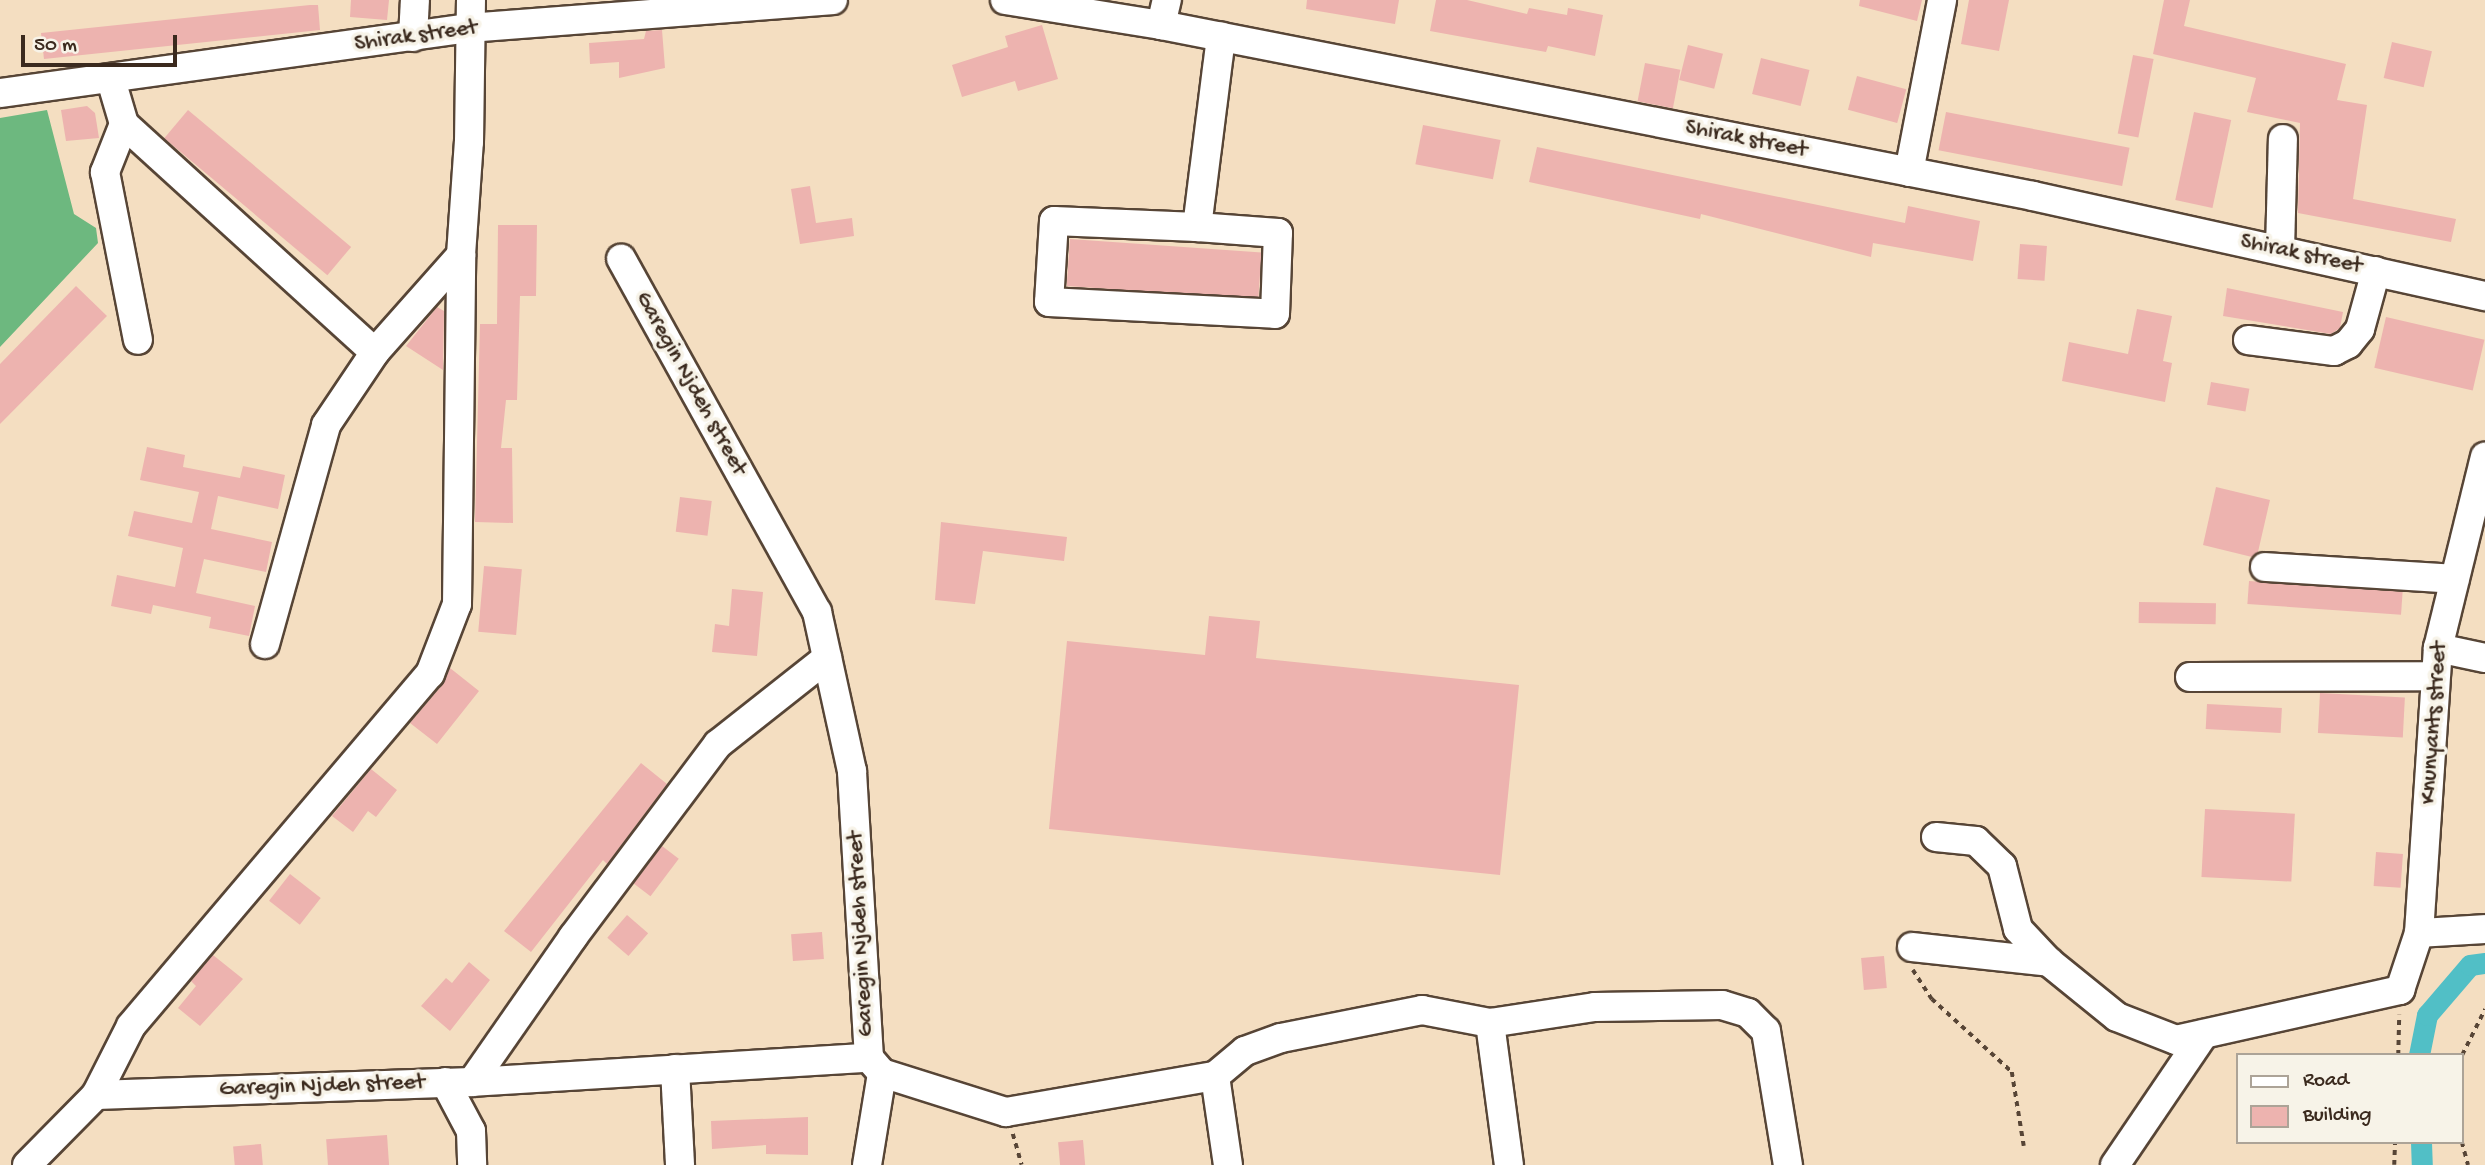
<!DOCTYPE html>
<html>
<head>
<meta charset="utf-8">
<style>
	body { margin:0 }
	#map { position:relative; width:2485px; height:1165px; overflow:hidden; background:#f4dec1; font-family:"Gochi Hand",sans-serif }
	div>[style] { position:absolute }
	.forest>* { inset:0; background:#6db87f }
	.canal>* { height:21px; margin:-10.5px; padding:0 10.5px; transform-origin:10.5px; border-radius:10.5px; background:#51bfc6 }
	.building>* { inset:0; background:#edb3af; transform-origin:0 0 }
	.path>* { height:3.5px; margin-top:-1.75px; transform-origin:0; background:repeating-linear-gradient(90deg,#574536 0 5px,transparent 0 10px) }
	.roads { filter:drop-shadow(2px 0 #574536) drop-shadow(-2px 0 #574536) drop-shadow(0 2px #574536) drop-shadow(0 -2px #574536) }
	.minor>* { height:28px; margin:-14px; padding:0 14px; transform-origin:14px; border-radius:14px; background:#fff }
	span { translate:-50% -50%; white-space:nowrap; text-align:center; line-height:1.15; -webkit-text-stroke:7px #f7f3e8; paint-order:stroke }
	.street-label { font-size:23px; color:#3b2a1e }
	.legend { position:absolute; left:2236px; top:1053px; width:228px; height:91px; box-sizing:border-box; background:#f7f3e8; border:2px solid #aca397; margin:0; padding:9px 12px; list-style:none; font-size:21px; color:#3b2a1e }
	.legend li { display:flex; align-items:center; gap:14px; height:35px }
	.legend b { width:35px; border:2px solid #aca397 }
	.scale { position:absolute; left:21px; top:35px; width:156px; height:32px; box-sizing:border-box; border:4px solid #3b2a1e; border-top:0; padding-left:9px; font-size:21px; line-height:24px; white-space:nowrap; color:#3b2a1e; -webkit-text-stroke:5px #f7f3e8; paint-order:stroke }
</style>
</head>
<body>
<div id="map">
	<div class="forest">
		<i style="clip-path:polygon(47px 110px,74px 214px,96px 228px,98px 243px,0 347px,0 118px)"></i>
	</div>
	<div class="canal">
		<i style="left:2419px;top:1055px;width:41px;rotate:-78.7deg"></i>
		<i style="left:2427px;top:1015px;width:66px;rotate:-49.3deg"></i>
		<i style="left:2470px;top:965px;width:15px;rotate:-8deg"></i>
		<i style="left:2421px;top:1142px;width:23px;rotate:88deg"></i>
	</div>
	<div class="building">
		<i style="clip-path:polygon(351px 0,389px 0,387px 20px,350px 17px)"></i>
		<i style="clip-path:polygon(1307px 0,1399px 0,1395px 24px,1306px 9px)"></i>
		<i style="clip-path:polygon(1436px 0,1467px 0,1527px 14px,1529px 8px,1567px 15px,1568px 8px,1603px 15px,1595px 56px,1548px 46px,1546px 52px,1430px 31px)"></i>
		<i style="clip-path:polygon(1860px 0,1922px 0,1917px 21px,1859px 6px)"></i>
		<i style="clip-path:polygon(1969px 0,2009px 0,1999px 51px,1961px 44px)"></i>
		<i style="clip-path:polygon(2164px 0,2190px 0,2184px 26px,2346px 64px,2337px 100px,2367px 105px,2353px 199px,2456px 219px,2451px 242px,2298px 213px,2300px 123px,2247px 112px,2256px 78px,2153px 54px)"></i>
		<i style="clip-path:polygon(310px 5px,318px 5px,320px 30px,44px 59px,41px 33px)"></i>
		<i style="clip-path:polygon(1042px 25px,1058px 79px,1018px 91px,1015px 81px,962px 97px,952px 65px,1008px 47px,1005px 36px)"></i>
		<i style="clip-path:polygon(662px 30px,665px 68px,619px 78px,619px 62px,590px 64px,589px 43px,644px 39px,646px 31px)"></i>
		<i style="left:2392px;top:42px;width:41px;height:37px;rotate:13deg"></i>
		<i style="left:1688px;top:45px;width:36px;height:36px;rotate:14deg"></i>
		<i style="left:2133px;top:55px;width:21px;height:80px;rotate:11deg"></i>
		<i style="left:1761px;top:58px;width:50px;height:37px;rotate:14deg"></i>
		<i style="left:1645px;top:63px;width:36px;height:39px;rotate:11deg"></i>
		<i style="left:1857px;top:76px;width:51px;height:35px;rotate:15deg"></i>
		<i style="clip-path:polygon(87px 106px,95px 113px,99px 138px,66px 141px,61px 110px)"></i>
		<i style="left:188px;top:110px;width:213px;height:37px;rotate:40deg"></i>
		<i style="left:1946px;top:112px;width:187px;height:39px;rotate:11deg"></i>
		<i style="left:2194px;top:112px;width:38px;height:90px;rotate:12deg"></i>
		<i style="left:1423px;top:125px;width:79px;height:40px;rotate:11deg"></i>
		<i style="clip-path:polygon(1537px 147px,1905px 223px,1908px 206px,1980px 221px,1973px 261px,1873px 243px,1871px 257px,1701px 214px,1700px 219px,1529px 182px)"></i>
		<i style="clip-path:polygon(810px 186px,816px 223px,852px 218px,854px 236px,800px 244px,791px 189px)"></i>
		<i style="clip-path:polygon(498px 225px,537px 225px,536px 296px,520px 296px,517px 400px,506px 400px,501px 448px,512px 448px,513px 523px,475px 522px,480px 324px,497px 324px)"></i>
		<i style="left:1070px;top:239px;width:192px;height:47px;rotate:4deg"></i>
		<i style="left:2020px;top:244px;width:27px;height:35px;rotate:4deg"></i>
		<i style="clip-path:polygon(76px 286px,107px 316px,0 424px,0 364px)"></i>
		<i style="clip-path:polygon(2227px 288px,2343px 312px,2340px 328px,2331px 334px,2223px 316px)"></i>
		<i style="clip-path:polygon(437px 307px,444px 311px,443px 370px,406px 346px)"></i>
		<i style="clip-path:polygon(2137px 309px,2172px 316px,2163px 361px,2172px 363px,2165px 402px,2062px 381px,2069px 342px,2128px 354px)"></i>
		<i style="left:2386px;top:317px;width:101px;height:52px;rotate:13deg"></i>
		<i style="left:2211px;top:382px;width:39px;height:23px;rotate:10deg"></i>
		<i style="clip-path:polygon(147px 447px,185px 455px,183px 467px,240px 478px,243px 466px,285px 475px,278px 509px,218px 496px,211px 529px,272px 542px,266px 572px,204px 559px,196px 593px,255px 606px,249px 636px,209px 628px,211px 617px,153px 605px,151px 614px,111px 606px,117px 575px,175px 587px,183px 548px,128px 536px,134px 511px,192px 523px,199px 492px,140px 480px)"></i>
		<i style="clip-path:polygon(2216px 487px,2270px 500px,2258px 552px,2252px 557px,2203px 545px)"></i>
		<i style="left:680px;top:497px;width:32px;height:35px;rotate:7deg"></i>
		<i style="clip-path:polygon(941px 522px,1067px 537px,1064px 561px,983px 551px,975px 604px,935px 600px)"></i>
		<i style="left:484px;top:566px;width:38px;height:66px;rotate:5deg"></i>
		<i style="left:2249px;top:581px;width:154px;height:23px;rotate:4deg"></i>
		<i style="clip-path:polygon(732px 589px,763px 592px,757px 656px,712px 652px,715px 624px,729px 626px)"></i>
		<i style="left:2139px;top:602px;width:77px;height:21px;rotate:1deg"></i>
		<i style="clip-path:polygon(1209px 616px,1260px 621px,1256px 658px,1519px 685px,1500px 875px,1049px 829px,1067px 641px,1205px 655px)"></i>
		<i style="clip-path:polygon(450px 668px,479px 691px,437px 744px,410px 723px,443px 684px)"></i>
		<i style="left:2320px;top:693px;width:85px;height:40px;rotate:3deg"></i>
		<i style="left:2207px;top:704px;width:75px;height:25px;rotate:3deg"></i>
		<i style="clip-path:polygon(641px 763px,667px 784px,607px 864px,603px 860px,531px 952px,504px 931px)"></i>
		<i style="clip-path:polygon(371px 769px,397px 790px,376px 817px,368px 811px,353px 832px,332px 816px)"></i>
		<i style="left:2205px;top:809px;width:90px;height:68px;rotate:3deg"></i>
		<i style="left:662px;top:846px;width:21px;height:47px;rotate:37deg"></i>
		<i style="left:2376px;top:852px;width:27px;height:34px;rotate:4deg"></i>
		<i style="left:290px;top:874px;width:39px;height:34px;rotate:38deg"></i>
		<i style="left:627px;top:915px;width:28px;height:30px;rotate:41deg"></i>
		<i style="left:822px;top:932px;width:27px;height:31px;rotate:86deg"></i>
		<i style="clip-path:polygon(213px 955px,243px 979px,200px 1026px,178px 1008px,196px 986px,191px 981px)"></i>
		<i style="left:1884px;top:956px;width:32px;height:23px;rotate:85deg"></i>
		<i style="clip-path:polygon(469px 962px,490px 980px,450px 1031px,421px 1006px,446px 978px,452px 983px)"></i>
		<i style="clip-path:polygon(808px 1117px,808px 1155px,766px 1154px,766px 1145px,712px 1149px,711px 1121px)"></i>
		<i style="left:387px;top:1135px;width:30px;height:61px;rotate:86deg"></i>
		<i style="left:1083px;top:1140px;width:25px;height:25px;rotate:85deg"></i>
		<i style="left:261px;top:1144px;width:21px;height:28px;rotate:85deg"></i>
	</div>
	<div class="path">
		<i style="left:1913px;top:970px;width:35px;rotate:57deg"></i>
		<i style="left:1932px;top:999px;width:108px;rotate:42.4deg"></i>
		<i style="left:2012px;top:1072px;width:75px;rotate:80.8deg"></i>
		<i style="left:2398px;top:1055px;width:40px;rotate:-88.6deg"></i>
		<i style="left:2462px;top:1055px;width:51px;rotate:-63.4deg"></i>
		<i style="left:1013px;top:1134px;width:32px;rotate:74deg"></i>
		<i style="left:2462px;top:1142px;width:24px;rotate:75deg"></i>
		<i style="left:2394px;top:1165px;width:23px;rotate:-88deg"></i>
	</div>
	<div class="roads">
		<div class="minor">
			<i style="left:1005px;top:0;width:158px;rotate:9.1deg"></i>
			<i style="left:1161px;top:25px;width:889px;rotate:11.09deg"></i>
			<i style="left:2033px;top:196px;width:463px;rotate:12.5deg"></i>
			<i style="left:1161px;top:25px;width:26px;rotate:-77deg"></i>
			<i style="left:413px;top:37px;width:37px;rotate:-87deg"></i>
			<i style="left:111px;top:80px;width:46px;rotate:73.5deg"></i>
			<i style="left:124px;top:124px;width:339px;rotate:42.3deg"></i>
			<i style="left:0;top:93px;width:473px;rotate:-7.9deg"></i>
			<i style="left:469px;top:28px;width:365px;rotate:-4.4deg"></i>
			<i style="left:124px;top:124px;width:52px;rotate:111.6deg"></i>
			<i style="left:105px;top:172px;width:171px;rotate:78.9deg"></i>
			<i style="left:1909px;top:172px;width:175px;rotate:-79.1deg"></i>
			<i style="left:1197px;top:227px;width:143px;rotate:-177.6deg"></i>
			<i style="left:1054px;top:221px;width:81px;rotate:93.5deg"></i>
			<i style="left:1049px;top:302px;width:226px;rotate:3deg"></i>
			<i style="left:1275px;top:314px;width:81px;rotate:-87.9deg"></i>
			<i style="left:1278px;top:233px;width:81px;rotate:-175.8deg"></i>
			<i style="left:1197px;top:227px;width:192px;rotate:-82.8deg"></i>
			<i style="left:2280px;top:250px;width:111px;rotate:-88.5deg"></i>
			<i style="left:2248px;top:340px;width:87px;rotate:7.3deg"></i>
			<i style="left:2334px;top:351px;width:16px;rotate:-27deg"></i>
			<i style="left:2348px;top:344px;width:19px;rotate:-51deg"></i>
			<i style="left:2360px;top:329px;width:60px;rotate:-74.6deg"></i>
			<i style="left:2265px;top:567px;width:190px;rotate:3.6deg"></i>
			<i style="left:265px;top:644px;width:227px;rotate:-74.4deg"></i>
			<i style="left:326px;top:425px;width:88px;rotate:-56.1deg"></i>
			<i style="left:375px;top:352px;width:130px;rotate:-48.4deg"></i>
			<i style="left:2438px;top:648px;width:48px;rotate:12deg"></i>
			<i style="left:2190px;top:677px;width:244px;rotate:-0.2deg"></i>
			<i style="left:1936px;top:837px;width:40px;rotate:5.7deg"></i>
			<i style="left:1976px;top:841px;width:36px;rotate:44deg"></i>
			<i style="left:2002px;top:866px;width:65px;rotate:75.7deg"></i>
			<i style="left:2018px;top:929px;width:45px;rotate:46.8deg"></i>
			<i style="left:2049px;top:962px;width:87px;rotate:39deg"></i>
			<i style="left:2117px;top:1017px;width:63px;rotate:21.3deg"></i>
			<i style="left:2176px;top:1040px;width:230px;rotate:-12.6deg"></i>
			<i style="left:2400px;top:990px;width:60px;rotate:-71.6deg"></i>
			<i style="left:2419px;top:933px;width:286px;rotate:-86.2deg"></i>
			<i style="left:2438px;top:648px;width:197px;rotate:-76.2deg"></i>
			<i style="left:2419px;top:933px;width:66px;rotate:-3.5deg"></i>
			<i style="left:1912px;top:947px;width:138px;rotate:6.2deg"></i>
			<i style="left:1490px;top:1023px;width:143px;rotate:82.4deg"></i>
			<i style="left:869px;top:1058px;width:20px;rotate:49deg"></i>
			<i style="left:882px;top:1073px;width:130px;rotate:17.5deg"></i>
			<i style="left:1006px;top:1112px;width:212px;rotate:-9.8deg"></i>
			<i style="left:1215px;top:1076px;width:90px;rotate:81.7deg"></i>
			<i style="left:675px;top:1069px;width:96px;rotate:87deg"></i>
			<i style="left:1215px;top:1076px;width:39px;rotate:-40deg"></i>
			<i style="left:1245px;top:1051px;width:38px;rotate:-20deg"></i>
			<i style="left:1281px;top:1038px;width:144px;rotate:-11.2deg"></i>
			<i style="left:1422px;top:1010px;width:69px;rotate:10.8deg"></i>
			<i style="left:1490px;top:1023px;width:106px;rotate:-8.7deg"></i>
			<i style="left:1595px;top:1007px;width:127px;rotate:-0.9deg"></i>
			<i style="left:1722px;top:1005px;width:27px;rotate:17deg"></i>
			<i style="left:1748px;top:1013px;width:25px;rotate:45deg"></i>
			<i style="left:1766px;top:1031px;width:136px;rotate:80.7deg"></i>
			<i style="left:445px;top:1082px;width:55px;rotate:62deg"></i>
			<i style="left:471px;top:1131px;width:34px;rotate:88deg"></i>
			<i style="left:472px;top:1082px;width:177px;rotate:-55.1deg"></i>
			<i style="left:573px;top:937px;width:241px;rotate:-53.1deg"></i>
			<i style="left:718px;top:744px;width:139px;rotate:-38.3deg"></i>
			<i style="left:96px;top:1095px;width:376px;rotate:-2deg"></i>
			<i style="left:472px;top:1082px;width:398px;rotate:-3.5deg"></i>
			<i style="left:869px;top:1058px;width:288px;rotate:-93.4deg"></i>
			<i style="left:852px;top:771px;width:163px;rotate:-102.4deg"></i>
			<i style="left:817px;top:612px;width:404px;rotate:-119deg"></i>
			<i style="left:27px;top:1165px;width:98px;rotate:-45.4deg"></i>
			<i style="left:96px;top:1095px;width:77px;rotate:-63.1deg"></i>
			<i style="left:131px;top:1026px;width:462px;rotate:-49.7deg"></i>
			<i style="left:430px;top:674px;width:75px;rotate:-68.9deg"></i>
			<i style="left:457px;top:604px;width:349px;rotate:-89.3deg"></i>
			<i style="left:461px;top:255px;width:113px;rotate:-86deg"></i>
			<i style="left:469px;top:142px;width:142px;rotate:-89.2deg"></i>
			<i style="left:867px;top:1165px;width:93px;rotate:-80.7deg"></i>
			<i style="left:2115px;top:1165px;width:158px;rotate:-55.8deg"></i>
		</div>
	</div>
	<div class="street-label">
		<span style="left:416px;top:37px;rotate:-8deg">Shirak street</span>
		<span style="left:1746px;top:140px;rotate:11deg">Shirak street</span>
		<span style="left:2301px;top:255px;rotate:12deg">Shirak street</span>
		<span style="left:690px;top:384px;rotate:61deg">Garegin Njdeh street</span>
		<span style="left:2435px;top:723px;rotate:-86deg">Knunyants street</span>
		<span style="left:862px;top:934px;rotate:-93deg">Garegin Njdeh street</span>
		<span style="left:322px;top:1087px;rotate:-2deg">Garegin Njdeh street</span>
	</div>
	<ul class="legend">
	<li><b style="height:9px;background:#fff"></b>Road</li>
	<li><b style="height:19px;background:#edb3af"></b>Building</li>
	</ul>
	<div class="scale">50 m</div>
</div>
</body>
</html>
